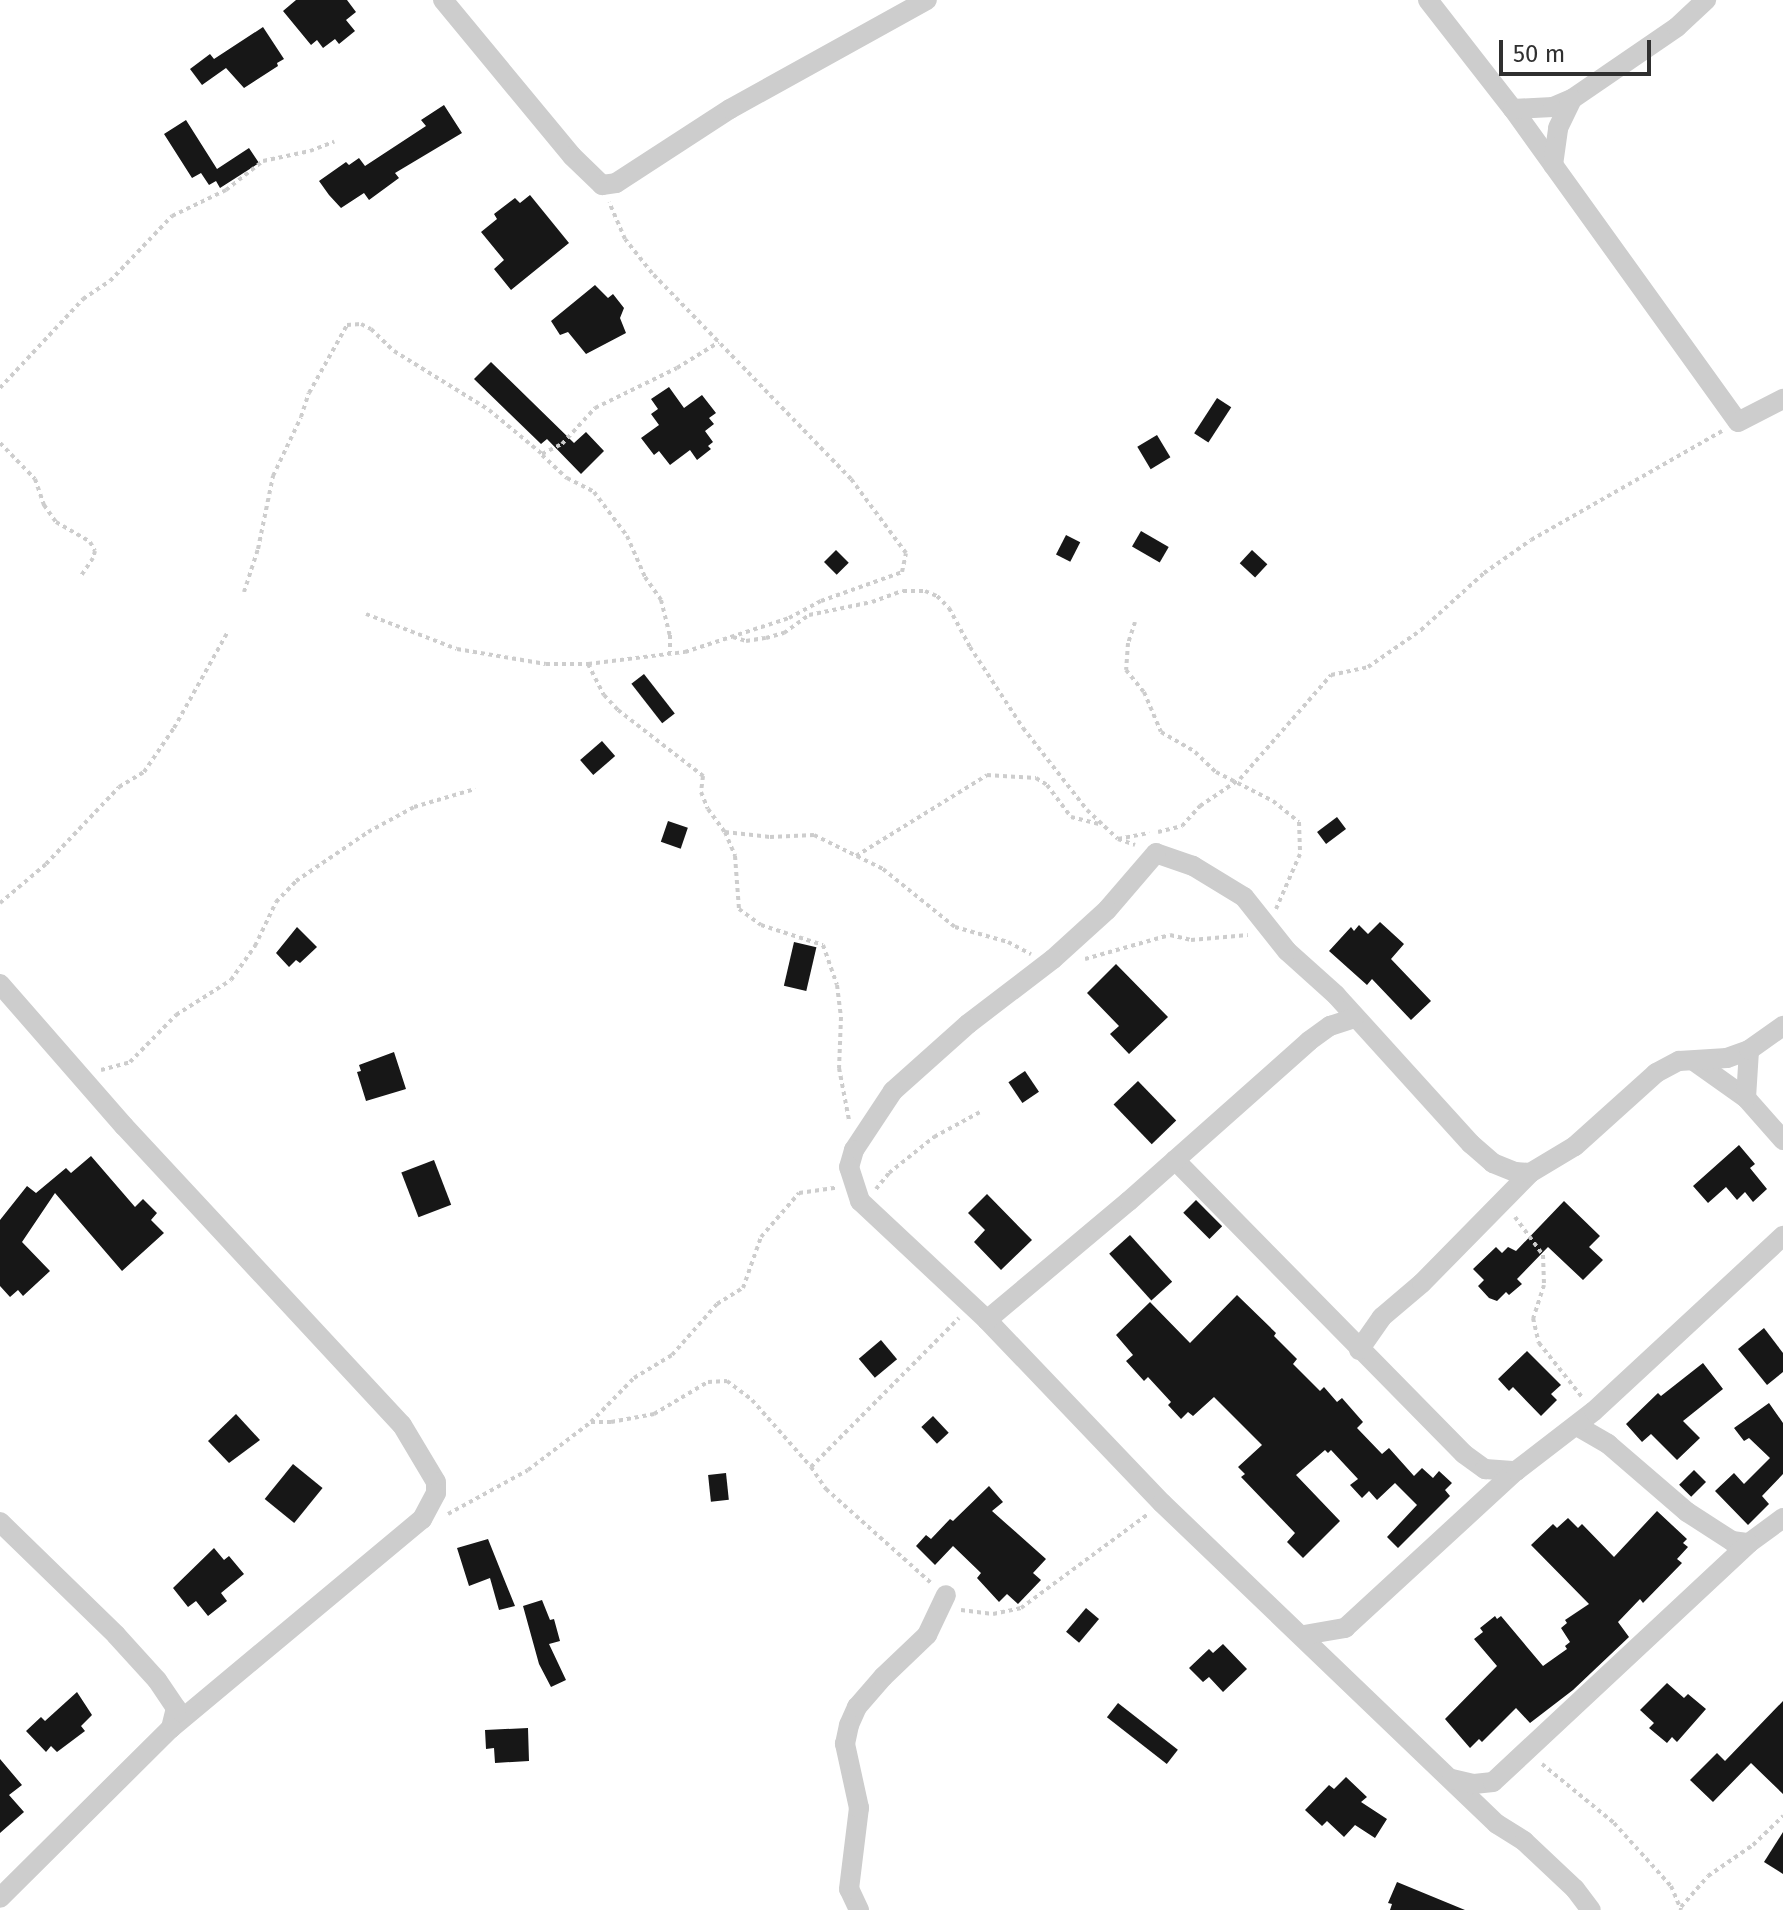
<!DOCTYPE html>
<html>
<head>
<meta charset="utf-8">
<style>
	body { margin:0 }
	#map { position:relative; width:1783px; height:1910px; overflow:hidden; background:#fff; font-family:"Fira Sans",sans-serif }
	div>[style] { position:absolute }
	.building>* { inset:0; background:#171717; transform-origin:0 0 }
	.path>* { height:4px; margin-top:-2px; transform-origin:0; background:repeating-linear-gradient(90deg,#cdcdcd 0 4px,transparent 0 8px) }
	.minor>* { height:20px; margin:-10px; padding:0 10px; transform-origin:10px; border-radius:10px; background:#cdcdcd }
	span { translate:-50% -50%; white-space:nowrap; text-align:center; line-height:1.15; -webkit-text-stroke:8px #fff; paint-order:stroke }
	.scale { position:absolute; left:1499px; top:40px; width:152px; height:36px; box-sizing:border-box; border:4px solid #303030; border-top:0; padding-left:10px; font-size:24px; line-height:28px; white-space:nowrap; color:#303030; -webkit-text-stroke:6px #fff; paint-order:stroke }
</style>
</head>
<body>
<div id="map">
	<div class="building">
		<i style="clip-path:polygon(296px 0,347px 0,356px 12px,346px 20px,355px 31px,339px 44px,335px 39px,323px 48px,317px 40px,311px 45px,283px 11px)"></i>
		<i style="clip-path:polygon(263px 27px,284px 59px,277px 63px,278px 66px,244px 88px,226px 68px,202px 85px,190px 69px,210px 54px,214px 59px)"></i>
		<i style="clip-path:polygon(444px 105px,462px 133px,395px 173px,399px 178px,369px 200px,364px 193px,341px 208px,329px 195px,319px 181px,346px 162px,349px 165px,359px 158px,365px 166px,426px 126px,421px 120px)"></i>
		<i style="clip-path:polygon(186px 120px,217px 169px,249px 148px,259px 163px,220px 188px,216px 181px,209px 185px,201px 173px,192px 178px,164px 134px)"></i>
		<i style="clip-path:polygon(530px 195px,569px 243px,511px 290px,494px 269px,504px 260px,481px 232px,497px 219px,494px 214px,515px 198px,520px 203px)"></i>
		<i style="clip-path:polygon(595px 285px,608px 298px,613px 294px,624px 308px,620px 318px,626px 333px,586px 354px,568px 332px,560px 335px,551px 321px)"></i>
		<i style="clip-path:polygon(491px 362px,574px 443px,586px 432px,604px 451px,581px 474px,547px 439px,541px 444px,474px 379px)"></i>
		<i style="clip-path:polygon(669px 387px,684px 408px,702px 395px,716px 413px,709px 418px,714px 424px,705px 431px,713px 442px,708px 446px,711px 449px,697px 460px,690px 450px,670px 465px,659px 451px,654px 455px,641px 438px,659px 425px,651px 414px,658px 409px,651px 399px)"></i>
		<i style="left:1217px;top:398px;width:17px;height:42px;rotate:33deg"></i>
		<i style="left:1157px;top:435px;width:26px;height:23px;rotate:59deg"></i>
		<i style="left:1141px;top:531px;width:32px;height:18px;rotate:30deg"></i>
		<i style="left:1066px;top:535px;width:16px;height:22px;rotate:27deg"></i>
		<i style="left:836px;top:550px;width:18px;height:17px;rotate:45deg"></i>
		<i style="left:1252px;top:550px;width:21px;height:18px;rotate:43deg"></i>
		<i style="left:644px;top:674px;width:50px;height:16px;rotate:52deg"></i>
		<i style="left:602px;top:741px;width:20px;height:29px;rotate:49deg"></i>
		<i style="left:1337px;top:817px;width:15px;height:25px;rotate:53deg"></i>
		<i style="left:668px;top:821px;width:21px;height:22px;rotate:19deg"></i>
		<i style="clip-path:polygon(1380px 922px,1404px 944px,1391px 959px,1431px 1001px,1411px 1020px,1372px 979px,1367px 985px,1329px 951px,1351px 927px,1354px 931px,1359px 925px,1368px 934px)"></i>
		<i style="clip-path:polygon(297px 927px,317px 947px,300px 963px,296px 960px,289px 967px,276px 953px)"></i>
		<i style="left:794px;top:942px;width:23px;height:45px;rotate:13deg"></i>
		<i style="clip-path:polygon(1116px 964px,1168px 1017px,1129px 1054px,1110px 1034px,1119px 1026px,1087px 993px)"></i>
		<i style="clip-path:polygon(394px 1052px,406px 1089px,366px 1101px,357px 1072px,361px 1071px,359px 1065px)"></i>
		<i style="left:1025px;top:1071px;width:25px;height:20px;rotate:56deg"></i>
		<i style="left:1138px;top:1081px;width:55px;height:34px;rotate:46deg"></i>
		<i style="clip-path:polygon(1739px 1145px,1755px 1164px,1750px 1168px,1767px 1189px,1753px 1202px,1745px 1192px,1737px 1200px,1726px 1187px,1708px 1203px,1693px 1186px)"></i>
		<i style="clip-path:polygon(91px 1156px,135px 1207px,143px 1199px,157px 1213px,151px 1220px,164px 1233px,122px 1271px,55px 1193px,22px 1242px,50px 1271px,23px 1296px,18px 1290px,10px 1297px,0 1286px,0 1220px,27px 1186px,36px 1193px,66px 1168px,71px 1173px)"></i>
		<i style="left:434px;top:1160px;width:48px;height:35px;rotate:69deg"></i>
		<i style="clip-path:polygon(987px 1194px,1032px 1240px,1001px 1270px,974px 1242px,985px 1230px,968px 1213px)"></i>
		<i style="left:1196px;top:1200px;width:37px;height:18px;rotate:45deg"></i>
		<i style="clip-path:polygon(1564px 1201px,1600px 1236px,1589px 1247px,1603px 1260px,1583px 1280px,1548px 1247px,1517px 1279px,1522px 1284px,1509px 1295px,1506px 1292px,1497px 1301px,1489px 1298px,1478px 1286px,1484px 1280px,1473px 1269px,1496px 1247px,1502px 1253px,1508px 1247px,1516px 1251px)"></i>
		<i style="left:1130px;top:1235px;width:63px;height:28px;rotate:48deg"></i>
		<i style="clip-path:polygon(1237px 1295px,1276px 1333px,1274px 1336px,1297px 1359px,1293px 1364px,1320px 1391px,1324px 1387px,1337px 1402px,1342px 1398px,1363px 1422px,1357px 1428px,1382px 1454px,1389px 1448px,1414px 1476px,1422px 1468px,1433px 1478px,1439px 1471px,1452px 1483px,1445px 1490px,1450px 1496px,1398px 1548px,1387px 1537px,1417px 1505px,1395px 1483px,1377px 1500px,1369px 1491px,1362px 1498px,1350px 1485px,1358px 1479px,1331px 1450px,1328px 1453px,1325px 1450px,1296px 1475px,1340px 1521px,1303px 1558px,1287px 1542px,1295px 1533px,1241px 1477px,1245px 1474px,1238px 1467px,1262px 1445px,1214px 1397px,1193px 1416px,1188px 1412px,1181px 1419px,1168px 1405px,1171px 1402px,1148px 1377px,1144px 1381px,1126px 1361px,1133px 1355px,1116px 1335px,1150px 1302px,1190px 1343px)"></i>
		<i style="clip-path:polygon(1764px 1328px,1783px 1353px,1783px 1372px,1767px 1385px,1738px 1349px)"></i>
		<i style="left:881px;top:1340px;width:25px;height:29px;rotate:50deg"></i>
		<i style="clip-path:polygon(1527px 1351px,1561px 1385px,1551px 1394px,1557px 1400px,1541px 1416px,1513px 1387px,1509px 1391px,1498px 1379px)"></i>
		<i style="clip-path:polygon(1703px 1363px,1723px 1389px,1683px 1421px,1700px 1438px,1677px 1460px,1651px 1434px,1642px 1442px,1626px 1424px,1658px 1393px,1661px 1396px)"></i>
		<i style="clip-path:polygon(1769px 1403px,1783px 1423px,1783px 1474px,1762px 1496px,1769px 1504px,1748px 1525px,1715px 1491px,1734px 1473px,1744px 1484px,1770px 1458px,1749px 1438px,1744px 1441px,1734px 1428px)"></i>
		<i style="clip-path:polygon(236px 1414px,260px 1440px,229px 1463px,208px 1441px)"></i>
		<i style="left:933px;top:1416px;width:23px;height:16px;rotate:47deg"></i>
		<i style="left:293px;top:1464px;width:38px;height:45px;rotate:39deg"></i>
		<i style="left:1694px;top:1470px;width:17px;height:21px;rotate:45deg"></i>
		<i style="left:726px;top:1473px;width:27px;height:18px;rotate:84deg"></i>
		<i style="clip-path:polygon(989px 1486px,1003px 1502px,992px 1511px,1046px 1559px,1033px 1573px,1041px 1580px,1018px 1604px,1007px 1594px,999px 1602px,977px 1578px,981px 1573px,953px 1546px,935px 1565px,916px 1546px,926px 1535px,931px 1539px,950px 1519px,953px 1521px)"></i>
		<i style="clip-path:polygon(1657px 1511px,1687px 1539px,1683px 1543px,1688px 1547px,1677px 1559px,1682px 1563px,1643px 1603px,1640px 1599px,1618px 1622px,1629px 1637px,1573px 1690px,1530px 1723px,1516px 1708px,1482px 1742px,1479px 1739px,1470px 1748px,1445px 1719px,1497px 1666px,1474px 1639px,1483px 1632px,1480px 1628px,1495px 1616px,1497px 1619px,1501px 1616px,1543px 1666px,1567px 1649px,1565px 1646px,1570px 1642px,1561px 1628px,1567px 1623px,1565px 1620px,1589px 1604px,1531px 1545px,1553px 1524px,1557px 1528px,1568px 1518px,1578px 1528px,1582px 1524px,1614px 1557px)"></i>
		<i style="clip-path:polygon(488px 1539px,502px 1574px,515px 1606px,499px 1610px,490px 1578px,469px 1586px,457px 1548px)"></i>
		<i style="clip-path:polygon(214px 1548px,224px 1560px,229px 1556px,244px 1574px,221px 1593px,227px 1601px,208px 1616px,196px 1601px,188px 1607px,173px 1588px)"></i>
		<i style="clip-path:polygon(542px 1600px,550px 1620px,554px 1619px,560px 1641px,549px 1644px,566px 1680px,551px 1687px,539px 1664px,523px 1606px)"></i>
		<i style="left:1086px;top:1608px;width:17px;height:31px;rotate:40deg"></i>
		<i style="clip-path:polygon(1223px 1644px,1247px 1669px,1223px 1692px,1209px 1677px,1203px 1682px,1189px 1668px,1209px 1649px,1213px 1653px)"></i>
		<i style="clip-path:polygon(1667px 1683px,1684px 1698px,1688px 1694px,1706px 1709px,1677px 1742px,1672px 1737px,1667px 1743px,1649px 1728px,1654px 1723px,1640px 1710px)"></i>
		<i style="clip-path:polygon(77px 1692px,92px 1715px,81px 1726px,85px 1731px,57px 1752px,51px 1746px,46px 1752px,26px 1731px,41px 1717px,45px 1721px)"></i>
		<i style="clip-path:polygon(1783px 1701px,1783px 1794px,1751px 1763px,1713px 1802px,1690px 1780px,1717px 1753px,1725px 1761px)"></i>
		<i style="left:1118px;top:1703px;width:76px;height:18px;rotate:38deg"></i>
		<i style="clip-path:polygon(528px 1728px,529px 1761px,495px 1763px,494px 1748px,486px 1749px,485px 1730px)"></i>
		<i style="clip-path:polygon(0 1759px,22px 1785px,9px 1795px,24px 1812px,0 1833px)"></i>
		<i style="clip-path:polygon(1346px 1777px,1367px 1797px,1361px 1802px,1387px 1819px,1375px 1838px,1355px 1825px,1344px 1837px,1327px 1821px,1322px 1826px,1305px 1810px,1329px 1785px,1334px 1789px)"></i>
		<i style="clip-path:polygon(1783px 1832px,1783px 1874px,1764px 1862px)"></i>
		<i style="clip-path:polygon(1397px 1882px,1465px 1910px,1390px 1910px,1392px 1904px,1388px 1903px)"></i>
	</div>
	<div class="path">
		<i style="left:0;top:388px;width:122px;rotate:-47deg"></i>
		<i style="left:83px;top:299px;width:32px;rotate:-34deg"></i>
		<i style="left:110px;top:281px;width:90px;rotate:-46.4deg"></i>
		<i style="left:172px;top:216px;width:60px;rotate:-25.7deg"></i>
		<i style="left:226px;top:190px;width:47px;rotate:-38.1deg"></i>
		<i style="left:263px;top:161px;width:48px;rotate:-12deg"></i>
		<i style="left:310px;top:151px;width:26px;rotate:-21deg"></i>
		<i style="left:0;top:443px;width:50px;rotate:45.8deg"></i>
		<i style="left:35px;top:479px;width:28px;rotate:71deg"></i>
		<i style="left:44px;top:505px;width:21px;rotate:55deg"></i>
		<i style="left:56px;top:522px;width:39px;rotate:30deg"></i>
		<i style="left:90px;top:542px;width:10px;rotate:61deg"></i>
		<i style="left:95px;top:551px;width:7px;rotate:106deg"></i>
		<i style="left:93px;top:558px;width:23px;rotate:124deg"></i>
		<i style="left:542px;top:455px;width:34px;rotate:43deg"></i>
		<i style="left:567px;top:478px;width:30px;rotate:27deg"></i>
		<i style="left:594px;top:492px;width:55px;rotate:53.1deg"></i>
		<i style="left:627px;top:536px;width:45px;rotate:66.3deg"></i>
		<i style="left:645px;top:577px;width:28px;rotate:55deg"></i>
		<i style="left:661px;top:600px;width:36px;rotate:76deg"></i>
		<i style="left:670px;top:635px;width:17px;rotate:90deg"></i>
		<i style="left:244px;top:592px;width:45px;rotate:-72deg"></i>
		<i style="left:258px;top:549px;width:75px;rotate:-78.4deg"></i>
		<i style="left:273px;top:476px;width:65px;rotate:-64.6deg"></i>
		<i style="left:301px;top:417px;width:25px;rotate:-72deg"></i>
		<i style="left:309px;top:393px;width:78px;rotate:-60.8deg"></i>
		<i style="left:347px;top:325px;width:14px;rotate:-4deg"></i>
		<i style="left:361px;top:324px;width:11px;rotate:27deg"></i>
		<i style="left:371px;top:329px;width:32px;rotate:44deg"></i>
		<i style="left:394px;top:351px;width:112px;rotate:31.8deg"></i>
		<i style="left:489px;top:410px;width:69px;rotate:39.7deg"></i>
		<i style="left:542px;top:454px;width:22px;rotate:-27deg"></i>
		<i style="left:562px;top:444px;width:49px;rotate:-47.5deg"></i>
		<i style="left:595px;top:408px;width:91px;rotate:-26deg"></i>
		<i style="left:677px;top:368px;width:49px;rotate:-31.8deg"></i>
		<i style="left:366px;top:614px;width:97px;rotate:21deg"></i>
		<i style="left:457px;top:649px;width:90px;rotate:9.6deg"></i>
		<i style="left:546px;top:664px;width:42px"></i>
		<i style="left:588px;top:664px;width:98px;rotate:-7.1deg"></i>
		<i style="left:685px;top:652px;width:109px;rotate:-18.1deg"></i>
		<i style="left:789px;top:618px;width:36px;rotate:-28deg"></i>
		<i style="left:821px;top:601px;width:86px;rotate:-19.7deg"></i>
		<i style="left:902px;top:572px;width:19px;rotate:-78deg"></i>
		<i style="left:906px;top:553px;width:92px;rotate:-126.6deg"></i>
		<i style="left:851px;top:479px;width:286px;rotate:-134deg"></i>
		<i style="left:652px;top:273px;width:43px;rotate:-128.5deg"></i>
		<i style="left:625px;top:239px;width:40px;rotate:-113.4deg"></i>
		<i style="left:1135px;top:622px;width:22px;rotate:108deg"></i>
		<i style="left:1128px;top:643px;width:27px;rotate:94deg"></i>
		<i style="left:1126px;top:670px;width:28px;rotate:51deg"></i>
		<i style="left:1144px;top:692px;width:43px;rotate:67deg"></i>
		<i style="left:1161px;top:732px;width:39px;rotate:30deg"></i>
		<i style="left:1195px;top:752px;width:29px;rotate:44deg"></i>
		<i style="left:1216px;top:772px;width:64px;rotate:27deg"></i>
		<i style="left:1273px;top:801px;width:33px;rotate:39deg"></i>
		<i style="left:1299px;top:822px;width:32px;rotate:88deg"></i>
		<i style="left:1300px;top:854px;width:60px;rotate:113.6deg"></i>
		<i style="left:733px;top:637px;width:14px;rotate:17deg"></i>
		<i style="left:746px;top:641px;width:20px;rotate:-9deg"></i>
		<i style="left:766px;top:638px;width:19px;rotate:-16deg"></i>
		<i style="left:784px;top:633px;width:31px;rotate:-36deg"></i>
		<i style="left:809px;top:615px;width:64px;rotate:-11.7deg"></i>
		<i style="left:872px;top:602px;width:33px;rotate:-20deg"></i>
		<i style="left:903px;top:591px;width:22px"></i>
		<i style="left:925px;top:591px;width:13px;rotate:23deg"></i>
		<i style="left:937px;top:596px;width:17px;rotate:45deg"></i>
		<i style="left:949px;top:608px;width:44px;rotate:61.7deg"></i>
		<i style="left:970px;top:647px;width:97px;rotate:56.8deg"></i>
		<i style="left:1023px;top:728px;width:104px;rotate:52deg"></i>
		<i style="left:1087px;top:810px;width:42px;rotate:43.1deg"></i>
		<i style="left:1118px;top:839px;width:18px;rotate:19deg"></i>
		<i style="left:588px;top:664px;width:35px;rotate:63deg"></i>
		<i style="left:604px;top:695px;width:21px;rotate:47deg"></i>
		<i style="left:618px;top:710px;width:108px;rotate:37.8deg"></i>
		<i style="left:703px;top:776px;width:16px;rotate:97deg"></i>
		<i style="left:701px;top:792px;width:18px;rotate:68deg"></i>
		<i style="left:708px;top:809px;width:29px;rotate:54deg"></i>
		<i style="left:725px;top:832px;width:26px;rotate:67deg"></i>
		<i style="left:735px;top:856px;width:53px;rotate:85.7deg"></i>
		<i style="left:739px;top:909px;width:27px;rotate:36deg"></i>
		<i style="left:761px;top:925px;width:65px;rotate:17.9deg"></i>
		<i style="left:823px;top:945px;width:42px;rotate:70.7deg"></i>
		<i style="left:837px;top:985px;width:32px;rotate:83deg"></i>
		<i style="left:841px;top:1017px;width:51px;rotate:92.2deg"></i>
		<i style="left:839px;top:1068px;width:53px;rotate:79.1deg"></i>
		<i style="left:725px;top:832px;width:45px;rotate:6.3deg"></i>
		<i style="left:770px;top:837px;width:44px;rotate:-2.6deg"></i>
		<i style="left:814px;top:835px;width:77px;rotate:26.2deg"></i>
		<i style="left:883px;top:869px;width:92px;rotate:38.9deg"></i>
		<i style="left:955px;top:927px;width:55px;rotate:15.8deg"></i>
		<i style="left:1008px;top:942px;width:26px;rotate:28deg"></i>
		<i style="left:1158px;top:832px;width:25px;rotate:-14deg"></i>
		<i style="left:1182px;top:826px;width:27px;rotate:-48deg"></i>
		<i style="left:1200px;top:806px;width:48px;rotate:-34deg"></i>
		<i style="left:1240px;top:779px;width:138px;rotate:-48.8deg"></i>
		<i style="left:1331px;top:675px;width:38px;rotate:-12deg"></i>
		<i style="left:1368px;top:667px;width:65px;rotate:-34.9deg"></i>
		<i style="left:1421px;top:630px;width:85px;rotate:-42.1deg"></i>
		<i style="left:1484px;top:573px;width:57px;rotate:-35.1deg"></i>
		<i style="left:1531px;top:540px;width:220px;rotate:-29.7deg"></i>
		<i style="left:1118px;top:839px;width:32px;rotate:-11deg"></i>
		<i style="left:856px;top:856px;width:154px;rotate:-31.7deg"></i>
		<i style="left:987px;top:775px;width:49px;rotate:3.5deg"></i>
		<i style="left:1036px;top:778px;width:13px;rotate:32deg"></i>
		<i style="left:1047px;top:785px;width:40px;rotate:53deg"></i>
		<i style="left:1071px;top:817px;width:32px;rotate:14deg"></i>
		<i style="left:0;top:903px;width:60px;rotate:-40.3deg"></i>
		<i style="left:46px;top:864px;width:106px;rotate:-46.5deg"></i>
		<i style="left:119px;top:787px;width:29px;rotate:-31deg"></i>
		<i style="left:144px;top:772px;width:53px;rotate:-55.7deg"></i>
		<i style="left:174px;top:728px;width:109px;rotate:-60.8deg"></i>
		<i style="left:1085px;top:959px;width:88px;rotate:-15.8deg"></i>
		<i style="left:1170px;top:935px;width:22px;rotate:13deg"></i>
		<i style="left:1191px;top:940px;width:57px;rotate:-5deg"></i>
		<i style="left:101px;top:1070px;width:30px;rotate:-15deg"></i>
		<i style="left:130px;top:1062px;width:66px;rotate:-45.6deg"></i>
		<i style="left:176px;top:1015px;width:65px;rotate:-32.5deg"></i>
		<i style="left:231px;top:980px;width:42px;rotate:-54.8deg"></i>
		<i style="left:255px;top:946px;width:49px;rotate:-64.5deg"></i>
		<i style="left:276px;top:902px;width:29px;rotate:-46deg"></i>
		<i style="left:296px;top:881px;width:87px;rotate:-34.2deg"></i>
		<i style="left:368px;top:832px;width:52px;rotate:-28.5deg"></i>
		<i style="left:414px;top:807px;width:64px;rotate:-16.4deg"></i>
		<i style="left:876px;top:1189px;width:21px;rotate:-51deg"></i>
		<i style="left:889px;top:1173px;width:58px;rotate:-38.7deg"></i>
		<i style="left:934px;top:1137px;width:55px;rotate:-28.4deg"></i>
		<i style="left:1515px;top:1217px;width:47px;rotate:53.6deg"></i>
		<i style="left:1543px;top:1255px;width:30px;rotate:88deg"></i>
		<i style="left:1544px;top:1285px;width:35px;rotate:108deg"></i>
		<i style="left:1533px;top:1318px;width:26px;rotate:77deg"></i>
		<i style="left:1539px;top:1343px;width:69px;rotate:51.5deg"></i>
		<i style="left:591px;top:1422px;width:20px"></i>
		<i style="left:611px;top:1422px;width:44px;rotate:-10.5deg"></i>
		<i style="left:654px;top:1414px;width:63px;rotate:-30.7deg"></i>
		<i style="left:708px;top:1382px;width:19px;rotate:-3deg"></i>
		<i style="left:727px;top:1381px;width:31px;rotate:37deg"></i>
		<i style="left:752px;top:1400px;width:89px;rotate:48.6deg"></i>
		<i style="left:811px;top:1467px;width:27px;rotate:56deg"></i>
		<i style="left:826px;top:1489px;width:141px;rotate:41.8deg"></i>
		<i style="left:811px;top:1467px;width:210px;rotate:-45.2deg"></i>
		<i style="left:448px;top:1514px;width:91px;rotate:-28.8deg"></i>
		<i style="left:528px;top:1470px;width:79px;rotate:-37.3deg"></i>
		<i style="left:591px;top:1422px;width:62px;rotate:-45.7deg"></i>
		<i style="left:634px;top:1378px;width:44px;rotate:-31.2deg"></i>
		<i style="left:672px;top:1355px;width:68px;rotate:-48.6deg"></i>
		<i style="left:717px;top:1304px;width:31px;rotate:-32deg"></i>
		<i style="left:743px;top:1288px;width:54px;rotate:-70.6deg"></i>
		<i style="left:761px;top:1237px;width:58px;rotate:-49.2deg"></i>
		<i style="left:799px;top:1193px;width:37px;rotate:-8deg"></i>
		<i style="left:961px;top:1610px;width:32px;rotate:7deg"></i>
		<i style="left:993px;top:1614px;width:29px;rotate:-12deg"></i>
		<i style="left:1021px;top:1608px;width:158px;rotate:-36.5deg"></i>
		<i style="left:1542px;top:1764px;width:93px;rotate:39.3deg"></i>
		<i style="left:1614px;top:1823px;width:85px;rotate:47.9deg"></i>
		<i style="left:1671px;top:1886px;width:26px;rotate:67deg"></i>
		<i style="left:1681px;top:1907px;width:41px;rotate:-48.9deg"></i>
		<i style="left:1708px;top:1876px;width:55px;rotate:-34.6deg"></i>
		<i style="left:1753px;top:1845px;width:42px;rotate:-44deg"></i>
	</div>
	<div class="minor">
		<i style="left:443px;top:0;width:202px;rotate:50.4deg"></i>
		<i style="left:572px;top:156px;width:42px;rotate:44deg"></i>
		<i style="left:602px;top:185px;width:14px;rotate:-8deg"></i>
		<i style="left:616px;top:183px;width:136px;rotate:-33deg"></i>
		<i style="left:730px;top:109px;width:225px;rotate:-29deg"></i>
		<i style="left:1428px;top:0;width:138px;rotate:52.1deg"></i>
		<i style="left:1513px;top:109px;width:385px;rotate:54.3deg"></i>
		<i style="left:1738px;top:422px;width:51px;rotate:-27.1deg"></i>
		<i style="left:1513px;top:109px;width:40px;rotate:-2.9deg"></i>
		<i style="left:1553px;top:107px;width:21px;rotate:-23deg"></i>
		<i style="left:1572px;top:99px;width:127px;rotate:-34.4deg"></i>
		<i style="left:1677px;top:27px;width:40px;rotate:-43deg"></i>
		<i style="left:1553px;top:165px;width:37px;rotate:-82deg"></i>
		<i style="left:1558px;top:128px;width:32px;rotate:-64deg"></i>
		<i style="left:0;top:984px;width:189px;rotate:48.9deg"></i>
		<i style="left:124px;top:1126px;width:408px;rotate:47.1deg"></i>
		<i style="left:402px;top:1425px;width:66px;rotate:59.2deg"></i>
		<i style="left:436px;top:1482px;width:11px;rotate:90deg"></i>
		<i style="left:436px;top:1493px;width:30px;rotate:118deg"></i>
		<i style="left:422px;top:1519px;width:327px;rotate:140.2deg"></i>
		<i style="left:1694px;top:1061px;width:64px;rotate:35.4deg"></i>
		<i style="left:1746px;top:1098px;width:56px;rotate:48.6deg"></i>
		<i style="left:1746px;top:1098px;width:48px;rotate:-86.4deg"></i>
		<i style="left:1175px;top:1160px;width:412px;rotate:45.5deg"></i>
		<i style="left:1464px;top:1454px;width:26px;rotate:36deg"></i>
		<i style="left:1485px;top:1469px;width:31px;rotate:4deg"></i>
		<i style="left:1530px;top:1173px;width:15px;rotate:-176deg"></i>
		<i style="left:1515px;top:1172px;width:24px;rotate:-158deg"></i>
		<i style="left:1493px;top:1163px;width:29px;rotate:-139deg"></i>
		<i style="left:1471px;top:1144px;width:201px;rotate:-132.2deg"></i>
		<i style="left:1336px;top:995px;width:66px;rotate:-138.1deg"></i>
		<i style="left:1287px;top:951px;width:69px;rotate:-128.5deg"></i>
		<i style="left:1244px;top:897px;width:60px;rotate:-148.7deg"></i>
		<i style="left:1193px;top:866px;width:39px;rotate:-161deg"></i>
		<i style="left:1156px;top:853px;width:75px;rotate:130.7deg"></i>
		<i style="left:1107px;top:910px;width:73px;rotate:137.8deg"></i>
		<i style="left:1053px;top:959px;width:107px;rotate:142.6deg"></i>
		<i style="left:968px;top:1024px;width:101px;rotate:138.2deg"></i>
		<i style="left:893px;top:1091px;width:71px;rotate:123.5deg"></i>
		<i style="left:854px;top:1150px;width:18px;rotate:106deg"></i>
		<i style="left:849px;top:1167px;width:36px;rotate:72deg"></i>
		<i style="left:860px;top:1201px;width:174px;rotate:43.1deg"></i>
		<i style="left:987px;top:1320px;width:253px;rotate:46.3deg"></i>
		<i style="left:1162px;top:1503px;width:464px;rotate:43.8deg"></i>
		<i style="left:1497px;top:1824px;width:32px;rotate:32deg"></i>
		<i style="left:1524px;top:1841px;width:70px;rotate:43.3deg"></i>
		<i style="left:1575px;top:1889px;width:26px;rotate:53deg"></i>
		<i style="left:987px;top:1320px;width:185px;rotate:-40deg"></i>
		<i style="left:1129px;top:1201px;width:241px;rotate:-41.6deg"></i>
		<i style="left:1309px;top:1041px;width:26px;rotate:-36deg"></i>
		<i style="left:1330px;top:1026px;width:25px;rotate:-18deg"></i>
		<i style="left:1359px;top:1350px;width:40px;rotate:-55.1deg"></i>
		<i style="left:1382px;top:1317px;width:52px;rotate:-40.4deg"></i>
		<i style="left:1422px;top:1283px;width:154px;rotate:-45.5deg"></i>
		<i style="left:1530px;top:1173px;width:52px;rotate:-31deg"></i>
		<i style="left:1575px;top:1146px;width:109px;rotate:-42deg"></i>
		<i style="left:1656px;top:1073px;width:26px;rotate:-28deg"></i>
		<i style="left:1679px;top:1061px;width:48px;rotate:-3.6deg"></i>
		<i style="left:1727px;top:1058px;width:23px;rotate:-20deg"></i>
		<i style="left:1749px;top:1050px;width:42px;rotate:-35.2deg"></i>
		<i style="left:1577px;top:1426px;width:36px;rotate:30deg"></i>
		<i style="left:1608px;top:1444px;width:104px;rotate:40.7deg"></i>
		<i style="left:1687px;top:1512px;width:54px;rotate:32.8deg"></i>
		<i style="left:1732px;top:1541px;width:17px;rotate:7deg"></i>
		<i style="left:1749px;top:1543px;width:42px;rotate:-36.3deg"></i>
		<i style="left:0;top:1522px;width:162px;rotate:44.2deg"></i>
		<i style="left:116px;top:1635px;width:61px;rotate:47.7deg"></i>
		<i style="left:157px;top:1680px;width:34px;rotate:56deg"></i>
		<i style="left:176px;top:1708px;width:21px;rotate:104deg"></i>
		<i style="left:171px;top:1728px;width:241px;rotate:135.2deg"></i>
		<i style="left:1304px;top:1635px;width:42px;rotate:-9.7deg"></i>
		<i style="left:1345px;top:1628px;width:232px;rotate:-42.6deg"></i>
		<i style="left:1516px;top:1471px;width:98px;rotate:-37.6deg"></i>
		<i style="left:1594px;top:1411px;width:258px;rotate:-42.8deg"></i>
		<i style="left:1452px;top:1779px;width:23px;rotate:13deg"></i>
		<i style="left:1474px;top:1784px;width:19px;rotate:-6deg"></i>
		<i style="left:1493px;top:1782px;width:350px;rotate:-43deg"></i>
		<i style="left:859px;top:1910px;width:23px;rotate:-115deg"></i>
		<i style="left:849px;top:1889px;width:82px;rotate:-83deg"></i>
		<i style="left:859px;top:1808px;width:66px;rotate:-102.3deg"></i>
		<i style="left:845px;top:1744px;width:19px;rotate:-78deg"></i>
		<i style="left:849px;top:1725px;width:20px;rotate:-66deg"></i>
		<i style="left:857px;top:1707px;width:40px;rotate:-49deg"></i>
		<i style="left:883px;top:1677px;width:61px;rotate:-43.7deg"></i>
		<i style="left:927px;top:1635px;width:44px;rotate:-64.6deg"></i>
	</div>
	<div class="scale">50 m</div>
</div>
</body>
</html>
